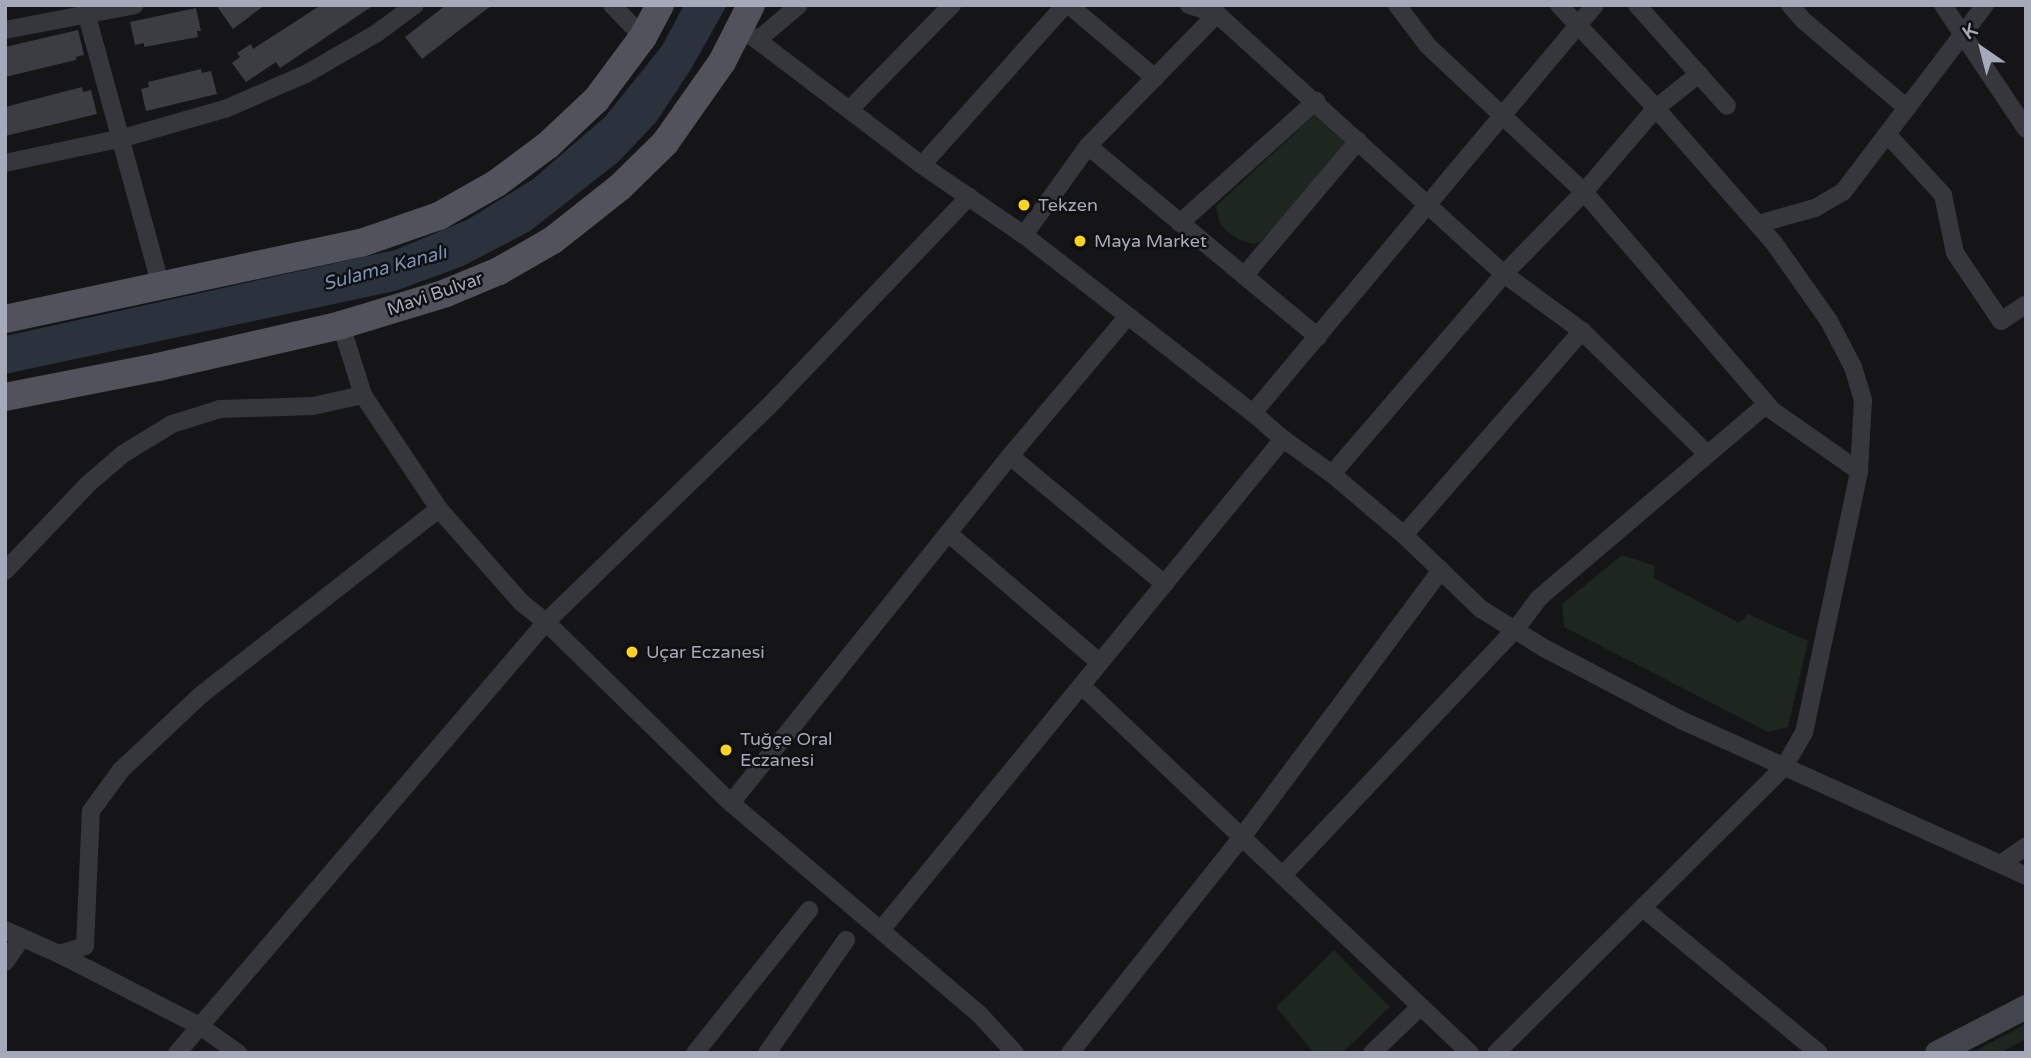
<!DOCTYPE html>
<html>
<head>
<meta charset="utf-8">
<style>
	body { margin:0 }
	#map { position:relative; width:2031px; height:1058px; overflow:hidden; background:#151517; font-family:"Varela Round",sans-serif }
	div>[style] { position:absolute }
	.green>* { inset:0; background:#1d261f }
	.water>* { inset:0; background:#2a323d }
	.building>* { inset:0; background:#3c3d42 }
	.street>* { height:18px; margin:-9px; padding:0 9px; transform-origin:9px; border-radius:9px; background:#36363d }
	.secondary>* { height:24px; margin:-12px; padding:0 12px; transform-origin:12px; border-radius:12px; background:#43454d }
	.primary>* { height:28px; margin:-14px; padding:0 14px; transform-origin:14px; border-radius:14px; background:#51525c }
	.dots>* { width:19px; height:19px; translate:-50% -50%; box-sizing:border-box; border:4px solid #101012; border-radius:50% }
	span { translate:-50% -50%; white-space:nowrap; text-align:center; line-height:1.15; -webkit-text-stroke:5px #101012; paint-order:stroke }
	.poi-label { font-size:18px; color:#a6a9b9 }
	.left { translate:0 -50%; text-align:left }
	.street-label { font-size:18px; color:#a6a9b9 }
	.water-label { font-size:19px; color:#7992b7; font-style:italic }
	.frame { position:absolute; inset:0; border:7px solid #a6a9b9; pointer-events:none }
	.north { position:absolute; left:1947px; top:14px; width:70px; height:70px; -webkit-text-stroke:5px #101012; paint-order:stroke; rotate:325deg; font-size:19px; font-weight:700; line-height:28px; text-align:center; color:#a6a9b9 }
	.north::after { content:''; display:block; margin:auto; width:24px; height:32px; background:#a6a9b9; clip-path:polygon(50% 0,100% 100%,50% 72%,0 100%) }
</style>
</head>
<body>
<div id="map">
	<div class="green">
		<i style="clip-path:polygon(1321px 109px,1354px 138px,1260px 242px,1253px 244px,1240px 240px,1226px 231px,1219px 221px,1216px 206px)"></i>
		<i style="clip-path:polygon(1622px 555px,1655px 566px,1654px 578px,1739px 623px,1748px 614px,1808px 641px,1788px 727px,1768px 732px,1564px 627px,1562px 604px)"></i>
		<i style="clip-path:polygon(1334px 950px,1390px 1007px,1342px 1053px,1314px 1053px,1276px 1007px)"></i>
		<i style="clip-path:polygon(2026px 1024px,2026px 1039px,2000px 1053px,1971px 1053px)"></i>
	</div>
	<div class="water">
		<i style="clip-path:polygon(684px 5px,727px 5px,691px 69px,656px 122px,618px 162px,530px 231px,463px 266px,395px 291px,5px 374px,5px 336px,395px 250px,467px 220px,532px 180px,605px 117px,662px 46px)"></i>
	</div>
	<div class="building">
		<i style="clip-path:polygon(216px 5px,265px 5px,233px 29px)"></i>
		<i style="clip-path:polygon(321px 5px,374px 5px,280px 68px,276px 62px,246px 82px,232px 63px,240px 57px,237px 53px,251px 44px,253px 49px)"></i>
		<i style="clip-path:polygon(446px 5px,492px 5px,422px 59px,405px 37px)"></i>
		<i style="clip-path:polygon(196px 8px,201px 31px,197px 31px,198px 37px,144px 47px,144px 43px,135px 45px,130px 22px)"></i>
		<i style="clip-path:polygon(78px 30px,84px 55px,76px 57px,76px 60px,5px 77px,5px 47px)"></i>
		<i style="clip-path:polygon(201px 69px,202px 73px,211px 71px,217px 94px,146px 111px,141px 89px,149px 87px,148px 82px)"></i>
		<i style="clip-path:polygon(82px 87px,83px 92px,91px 90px,97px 114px,5px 136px,5px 107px)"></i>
	</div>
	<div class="street">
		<i style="left:612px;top:5px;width:45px;rotate:45.9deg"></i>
		<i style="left:1069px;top:5px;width:113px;rotate:40.3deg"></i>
		<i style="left:1189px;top:5px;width:29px;rotate:18deg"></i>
		<i style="left:1217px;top:14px;width:387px;rotate:42.2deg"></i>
		<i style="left:1504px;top:274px;width:97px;rotate:36.2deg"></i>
		<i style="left:1582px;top:331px;width:175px;rotate:44.5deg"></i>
		<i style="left:1397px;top:5px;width:51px;rotate:52.9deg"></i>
		<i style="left:1428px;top:46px;width:214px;rotate:43.1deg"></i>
		<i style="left:1584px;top:192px;width:289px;rotate:49.2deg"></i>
		<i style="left:1773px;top:411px;width:105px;rotate:34.9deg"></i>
		<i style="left:1637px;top:5px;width:135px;rotate:48.3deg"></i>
		<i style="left:1790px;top:5px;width:21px;rotate:49deg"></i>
		<i style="left:1804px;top:21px;width:135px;rotate:40.2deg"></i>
		<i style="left:1943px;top:5px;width:149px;rotate:56.2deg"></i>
		<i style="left:87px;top:16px;width:280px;rotate:74.7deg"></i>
		<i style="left:740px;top:27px;width:228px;rotate:37.2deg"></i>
		<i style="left:922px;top:165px;width:124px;rotate:34.5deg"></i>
		<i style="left:1024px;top:235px;width:290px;rotate:37.9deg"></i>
		<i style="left:1253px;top:413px;width:40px;rotate:41deg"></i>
		<i style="left:1283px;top:439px;width:60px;rotate:35.5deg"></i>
		<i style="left:1332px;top:474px;width:94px;rotate:40.3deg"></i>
		<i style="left:1404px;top:535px;width:107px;rotate:43.9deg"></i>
		<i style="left:1481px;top:609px;width:74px;rotate:31.8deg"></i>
		<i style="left:1544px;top:648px;width:155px;rotate:27.7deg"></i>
		<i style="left:1681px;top:720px;width:379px;rotate:24.3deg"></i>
		<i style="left:5px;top:30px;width:132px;rotate:-10.9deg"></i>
		<i style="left:759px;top:39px;width:52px;rotate:-40.4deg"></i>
		<i style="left:850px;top:109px;width:146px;rotate:-45.6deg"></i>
		<i style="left:1887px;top:134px;width:83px;rotate:47.4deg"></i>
		<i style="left:1943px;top:195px;width:59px;rotate:78.3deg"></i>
		<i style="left:1955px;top:253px;width:82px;rotate:55.9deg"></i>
		<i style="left:2001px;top:321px;width:30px;rotate:-34deg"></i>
		<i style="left:1088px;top:146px;width:299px;rotate:39.7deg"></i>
		<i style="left:5px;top:163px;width:121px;rotate:-12deg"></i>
		<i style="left:123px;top:138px;width:106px;rotate:-15.9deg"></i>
		<i style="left:225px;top:109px;width:88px;rotate:-23.4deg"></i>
		<i style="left:306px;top:74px;width:82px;rotate:-30deg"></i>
		<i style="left:377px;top:33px;width:47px;rotate:-36.4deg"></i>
		<i style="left:922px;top:165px;width:215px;rotate:-48.2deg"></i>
		<i style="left:1180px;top:223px;width:183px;rotate:-41.9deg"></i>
		<i style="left:1758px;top:224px;width:59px;rotate:-15.7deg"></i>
		<i style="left:1815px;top:208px;width:32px;rotate:-30deg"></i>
		<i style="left:1843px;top:192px;width:235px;rotate:-52.8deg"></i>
		<i style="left:1024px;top:235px;width:110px;rotate:-54.3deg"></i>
		<i style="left:1088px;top:146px;width:185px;rotate:-45.7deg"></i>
		<i style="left:1244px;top:276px;width:177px;rotate:-49.8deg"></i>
		<i style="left:1253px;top:413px;width:532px;rotate:-50.03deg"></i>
		<i style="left:1010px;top:456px;width:201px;rotate:39.6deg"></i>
		<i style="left:1332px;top:474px;width:264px;rotate:-49.3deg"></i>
		<i style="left:1504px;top:274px;width:115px;rotate:-45.7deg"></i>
		<i style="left:1584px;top:192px;width:111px;rotate:-49.4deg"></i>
		<i style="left:1656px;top:108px;width:55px;rotate:-38.3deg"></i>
		<i style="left:439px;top:509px;width:124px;rotate:48.6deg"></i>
		<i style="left:521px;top:602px;width:32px;rotate:39deg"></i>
		<i style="left:546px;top:622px;width:259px;rotate:44.4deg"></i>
		<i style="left:731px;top:803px;width:327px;rotate:40.4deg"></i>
		<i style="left:980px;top:1015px;width:52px;rotate:47.4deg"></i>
		<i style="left:948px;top:533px;width:200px;rotate:40.5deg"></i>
		<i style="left:1404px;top:535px;width:271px;rotate:-48.9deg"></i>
		<i style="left:5px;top:571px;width:120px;rotate:-46.3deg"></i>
		<i style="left:88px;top:484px;width:46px;rotate:-40.6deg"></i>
		<i style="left:123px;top:454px;width:57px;rotate:-31.5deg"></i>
		<i style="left:172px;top:424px;width:50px;rotate:-17.4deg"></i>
		<i style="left:220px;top:409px;width:93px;rotate:-1.8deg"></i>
		<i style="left:313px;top:406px;width:51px;rotate:-12.4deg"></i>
		<i style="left:1082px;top:686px;width:534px;rotate:43.41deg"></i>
		<i style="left:731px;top:803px;width:445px;rotate:-51.2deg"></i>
		<i style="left:1010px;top:456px;width:182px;rotate:-49.9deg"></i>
		<i style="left:2002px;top:863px;width:29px;rotate:-35deg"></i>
		<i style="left:1283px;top:875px;width:337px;rotate:-46.6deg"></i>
		<i style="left:1515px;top:630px;width:40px;rotate:-53deg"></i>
		<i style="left:1539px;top:598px;width:299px;rotate:-40.4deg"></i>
		<i style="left:1643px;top:908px;width:228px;rotate:39.5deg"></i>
		<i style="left:5px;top:930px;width:59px;rotate:24deg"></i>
		<i style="left:59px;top:954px;width:27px;rotate:-17deg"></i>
		<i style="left:85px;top:946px;width:135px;rotate:-87.5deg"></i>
		<i style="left:91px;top:811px;width:51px;rotate:-53.8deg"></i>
		<i style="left:121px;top:770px;width:111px;rotate:-43.2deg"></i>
		<i style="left:202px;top:694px;width:301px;rotate:-38deg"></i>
		<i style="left:439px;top:509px;width:137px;rotate:-123.7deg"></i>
		<i style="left:363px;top:395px;width:73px;rotate:-107.4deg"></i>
		<i style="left:881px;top:930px;width:635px;rotate:-50.69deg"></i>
		<i style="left:59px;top:954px;width:158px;rotate:27.1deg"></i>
		<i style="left:200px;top:1026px;width:47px;rotate:35.4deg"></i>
		<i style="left:5px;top:962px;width:29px;rotate:-55deg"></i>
		<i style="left:177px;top:1053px;width:567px;rotate:-49.43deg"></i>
		<i style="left:546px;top:622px;width:309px;rotate:-44.1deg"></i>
		<i style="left:768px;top:407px;width:291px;rotate:-46.3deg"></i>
		<i style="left:695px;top:1053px;width:183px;rotate:-51.4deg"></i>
		<i style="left:767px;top:1053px;width:138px;rotate:-55deg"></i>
		<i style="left:1070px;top:1053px;width:276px;rotate:-51.5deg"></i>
		<i style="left:1242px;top:837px;width:333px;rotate:-53.3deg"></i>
		<i style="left:1372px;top:1053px;width:66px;rotate:-43.8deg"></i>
		<i style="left:1496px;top:1053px;width:406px;rotate:-44.8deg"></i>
		<i style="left:1784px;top:767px;width:39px;rotate:-60deg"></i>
		<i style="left:1804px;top:733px;width:268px;rotate:-78.1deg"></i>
		<i style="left:1859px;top:471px;width:71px;rotate:-86.8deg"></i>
		<i style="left:1863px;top:400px;width:34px;rotate:-107deg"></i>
		<i style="left:1853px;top:367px;width:52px;rotate:-117.6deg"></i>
		<i style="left:1829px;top:321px;width:95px;rotate:-125.2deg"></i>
		<i style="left:1774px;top:243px;width:179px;rotate:-131.2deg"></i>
		<i style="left:1656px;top:108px;width:141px;rotate:-133.3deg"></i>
	</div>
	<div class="secondary">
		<i style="left:1937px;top:1053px;width:100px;rotate:-27.3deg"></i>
	</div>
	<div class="primary">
		<i style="left:5px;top:319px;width:364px;rotate:-12.1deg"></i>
		<i style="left:361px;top:243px;width:83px;rotate:-19.1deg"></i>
		<i style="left:439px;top:216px;width:67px;rotate:-29.6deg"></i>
		<i style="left:497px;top:183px;width:64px;rotate:-36.7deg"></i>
		<i style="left:548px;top:145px;width:66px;rotate:-43.2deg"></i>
		<i style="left:596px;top:100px;width:79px;rotate:-53.3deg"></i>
		<i style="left:643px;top:37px;width:36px;rotate:-62deg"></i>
		<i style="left:5px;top:397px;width:156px;rotate:-11.1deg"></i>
		<i style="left:158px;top:367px;width:188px;rotate:-12.9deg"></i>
		<i style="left:341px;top:325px;width:110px;rotate:-16.9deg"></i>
		<i style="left:446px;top:293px;width:57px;rotate:-22.5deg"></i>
		<i style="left:499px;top:271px;width:62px;rotate:-29.9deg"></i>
		<i style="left:553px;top:240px;width:85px;rotate:-38.3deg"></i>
		<i style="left:620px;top:187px;width:63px;rotate:-44.4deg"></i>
		<i style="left:665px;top:143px;width:99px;rotate:-54.9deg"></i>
		<i style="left:722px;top:62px;width:64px;rotate:-63deg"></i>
	</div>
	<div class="dots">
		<i style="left:1024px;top:205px;background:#ffd225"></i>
		<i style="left:1080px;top:241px;background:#ffd225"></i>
		<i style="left:632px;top:652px;background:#ffd225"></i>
		<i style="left:726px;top:750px;background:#ffd225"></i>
	</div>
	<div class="poi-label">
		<span class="left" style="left:1038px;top:205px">Tekzen</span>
		<span class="left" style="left:1094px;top:241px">Maya Market</span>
		<span class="left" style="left:646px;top:652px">Uçar Eczanesi</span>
		<span class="left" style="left:740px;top:750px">Tuğçe Oral<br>Eczanesi</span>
	</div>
	<div class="street-label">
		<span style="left:435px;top:294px;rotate:-19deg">Mavi Bulvar</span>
	</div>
	<div class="water-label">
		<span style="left:385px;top:269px;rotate:-15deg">Sulama Kanalı</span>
	</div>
	<div class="frame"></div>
	<div class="north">K</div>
</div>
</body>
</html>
